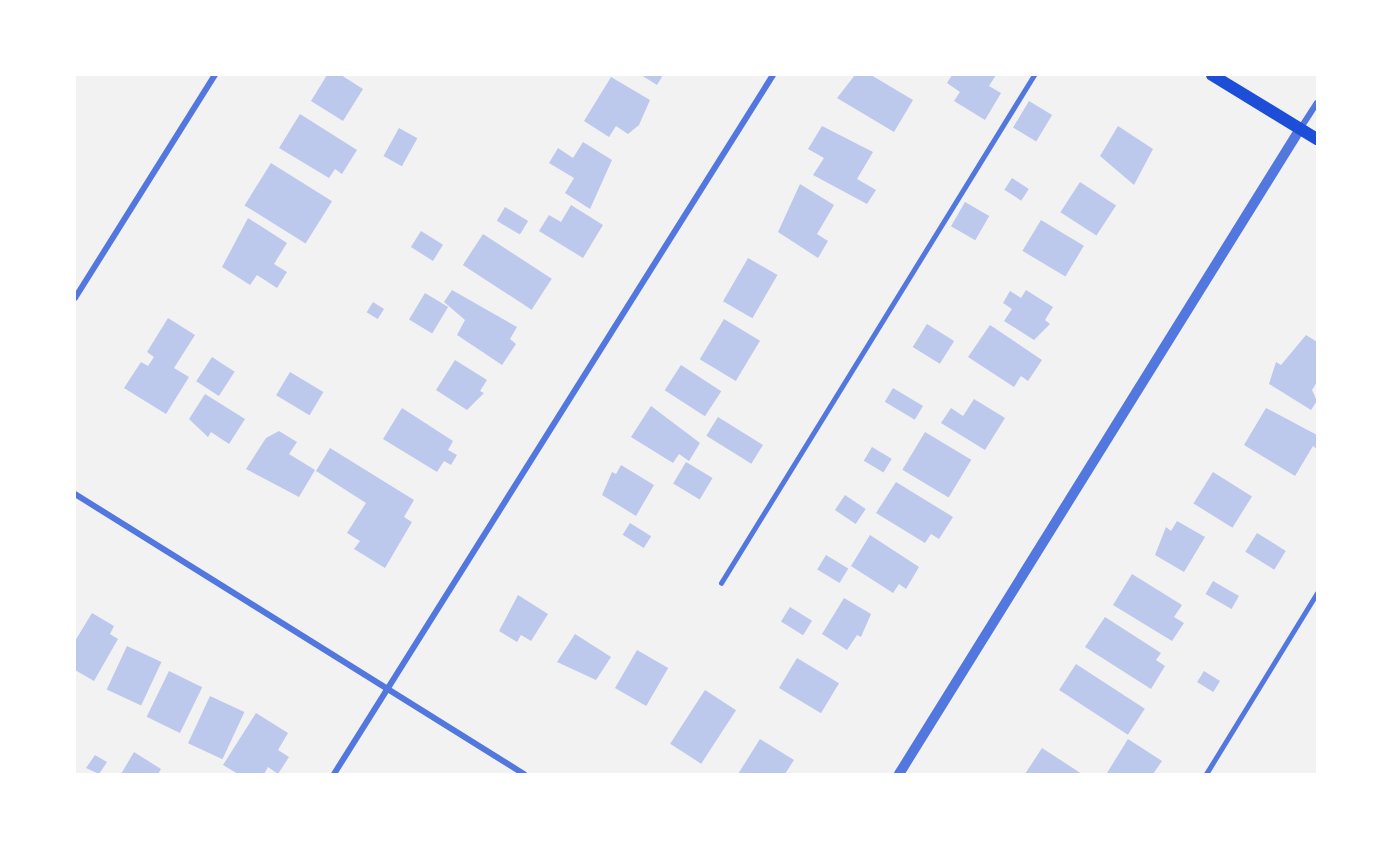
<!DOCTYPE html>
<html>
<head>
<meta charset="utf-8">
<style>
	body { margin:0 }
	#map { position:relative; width:1392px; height:849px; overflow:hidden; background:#f2f2f2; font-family:Ubuntu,sans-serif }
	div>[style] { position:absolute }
	.building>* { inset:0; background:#bdc9ec; transform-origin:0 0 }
	.service>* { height:4.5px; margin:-2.25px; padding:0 2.25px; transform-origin:2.25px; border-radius:2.25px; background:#5277de }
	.minor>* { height:6px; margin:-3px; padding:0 3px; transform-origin:3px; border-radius:3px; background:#5277de }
	.tertiary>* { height:10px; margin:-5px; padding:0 5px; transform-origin:5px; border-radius:5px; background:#5277de }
	.secondary>* { height:12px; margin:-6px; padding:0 6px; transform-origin:6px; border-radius:6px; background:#1d4ed8 }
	span { translate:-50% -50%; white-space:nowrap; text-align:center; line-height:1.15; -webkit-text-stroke:4.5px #fff; paint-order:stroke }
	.frame { position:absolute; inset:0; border:76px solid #fff; pointer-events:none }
</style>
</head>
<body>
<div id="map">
	<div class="building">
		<i style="clip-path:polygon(327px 75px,341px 75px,363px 89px,343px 121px,311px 101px)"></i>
		<i style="clip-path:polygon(641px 75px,663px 75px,657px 85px)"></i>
		<i style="clip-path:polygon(855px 75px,871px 75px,913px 100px,894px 132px,837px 98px)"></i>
		<i style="clip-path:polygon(952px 75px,996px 75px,989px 86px,1001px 93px,985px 120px,954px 101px,960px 92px,947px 83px)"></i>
		<i style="clip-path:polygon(611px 77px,650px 100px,639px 125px,628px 134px,616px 126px,609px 137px,584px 121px)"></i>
		<i style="left:1029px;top:101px;width:27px;height:31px;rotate:31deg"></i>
		<i style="clip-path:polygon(300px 114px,357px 150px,342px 174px,335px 169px,329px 178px,279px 148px)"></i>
		<i style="clip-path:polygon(822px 126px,873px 152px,857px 179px,876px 190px,867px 204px,813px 175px,824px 158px,808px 149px)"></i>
		<i style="clip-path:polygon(1118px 126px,1153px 149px,1134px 185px,1100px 156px)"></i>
		<i style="left:399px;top:128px;width:21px;height:32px;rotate:29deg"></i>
		<i style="clip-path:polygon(583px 142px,612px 160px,590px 209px,565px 193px,574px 178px,549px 163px,558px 148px,573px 158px)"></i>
		<i style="left:271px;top:163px;width:72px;height:50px;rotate:32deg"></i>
		<i style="left:1012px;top:178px;width:20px;height:14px;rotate:33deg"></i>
		<i style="left:1080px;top:182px;width:43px;height:36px;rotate:33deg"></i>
		<i style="clip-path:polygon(800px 184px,834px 205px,817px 234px,828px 241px,818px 258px,778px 232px)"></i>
		<i style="left:965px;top:202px;width:28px;height:28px;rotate:30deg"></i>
		<i style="clip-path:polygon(571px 205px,603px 225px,583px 258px,539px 231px,549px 215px,561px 222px)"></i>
		<i style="left:505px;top:207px;width:27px;height:16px;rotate:31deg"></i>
		<i style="clip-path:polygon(248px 218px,287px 243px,274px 264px,287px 272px,277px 288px,257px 275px,250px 285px,222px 267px)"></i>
		<i style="left:1041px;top:220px;width:50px;height:36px;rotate:31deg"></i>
		<i style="left:421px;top:231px;width:26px;height:19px;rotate:32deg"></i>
		<i style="left:483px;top:234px;width:82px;height:37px;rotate:33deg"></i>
		<i style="left:748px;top:258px;width:34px;height:50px;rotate:30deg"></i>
		<i style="clip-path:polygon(452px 290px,517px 327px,510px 339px,516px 344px,502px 365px,457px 335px,465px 320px,444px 302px)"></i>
		<i style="clip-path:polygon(1026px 290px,1053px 307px,1045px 320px,1050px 324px,1034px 340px,1004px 321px,1012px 309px,1003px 303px,1010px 291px,1021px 298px)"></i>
		<i style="left:425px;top:293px;width:27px;height:31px;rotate:31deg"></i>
		<i style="left:373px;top:302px;width:13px;height:12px;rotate:32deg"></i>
		<i style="clip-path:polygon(168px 318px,195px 335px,174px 368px,189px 377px,166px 414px,124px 388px,141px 362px,148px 366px,154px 357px,147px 352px)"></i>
		<i style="left:724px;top:319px;width:42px;height:47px;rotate:31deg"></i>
		<i style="left:927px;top:324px;width:32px;height:27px;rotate:32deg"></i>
		<i style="clip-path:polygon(990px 325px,1042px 360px,1028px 381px,1021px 376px,1014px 387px,968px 357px)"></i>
		<i style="clip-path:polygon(1306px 335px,1317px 342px,1317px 382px,1312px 390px,1317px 401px,1311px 410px,1269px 384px,1276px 362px,1281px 365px)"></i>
		<i style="left:212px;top:357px;width:27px;height:29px;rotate:33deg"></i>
		<i style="clip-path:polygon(455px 360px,487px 380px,480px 391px,484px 393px,467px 410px,436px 390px)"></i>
		<i style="left:681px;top:365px;width:48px;height:30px;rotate:33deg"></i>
		<i style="left:290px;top:372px;width:39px;height:27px;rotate:31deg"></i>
		<i style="left:893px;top:388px;width:35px;height:16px;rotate:31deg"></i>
		<i style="clip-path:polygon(205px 394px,245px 419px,229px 444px,211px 432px,208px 437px,189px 419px)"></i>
		<i style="clip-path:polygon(974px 399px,1005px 418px,985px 450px,941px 423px,951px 408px,963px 416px)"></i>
		<i style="clip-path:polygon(651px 406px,700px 443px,689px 461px,679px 454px,673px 463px,631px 437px)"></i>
		<i style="clip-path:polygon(402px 408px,453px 441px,448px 450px,457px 455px,451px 465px,444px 461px,437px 472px,383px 439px)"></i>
		<i style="clip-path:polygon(1266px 408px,1317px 435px,1317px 449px,1313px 446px,1295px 476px,1244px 445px)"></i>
		<i style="left:718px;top:417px;width:53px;height:22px;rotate:32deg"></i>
		<i style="clip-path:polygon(279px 431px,297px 442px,289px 454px,315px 470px,299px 497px,246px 469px,266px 438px)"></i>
		<i style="left:925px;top:432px;width:54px;height:44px;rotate:31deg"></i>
		<i style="left:872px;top:447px;width:23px;height:16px;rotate:31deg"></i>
		<i style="clip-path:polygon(330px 448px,414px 500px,404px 517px,412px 522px,385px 568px,354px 549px,360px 541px,347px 533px,366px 503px,316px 471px)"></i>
		<i style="left:686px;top:462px;width:31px;height:25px;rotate:31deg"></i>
		<i style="clip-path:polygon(621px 465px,654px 485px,636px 516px,602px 495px,612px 472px,616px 474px)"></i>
		<i style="left:1213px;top:472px;width:46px;height:37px;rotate:32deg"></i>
		<i style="clip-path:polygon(896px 482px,953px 517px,939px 539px,931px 534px,925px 543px,876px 513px)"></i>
		<i style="left:845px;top:495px;width:25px;height:18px;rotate:34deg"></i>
		<i style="clip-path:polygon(1177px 521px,1205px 537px,1184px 572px,1155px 555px,1166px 527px,1171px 531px)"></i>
		<i style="left:630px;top:523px;width:25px;height:14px;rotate:32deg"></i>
		<i style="left:1257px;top:533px;width:34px;height:22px;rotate:32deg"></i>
		<i style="clip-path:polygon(870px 535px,919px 567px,906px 589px,899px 584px,893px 593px,851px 566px)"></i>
		<i style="left:826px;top:555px;width:26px;height:17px;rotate:31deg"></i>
		<i style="clip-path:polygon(1132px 574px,1182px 605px,1174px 617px,1184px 623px,1172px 641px,1113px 605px)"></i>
		<i style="left:1213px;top:581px;width:30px;height:15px;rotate:30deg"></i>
		<i style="clip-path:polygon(518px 595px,548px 614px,531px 641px,521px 635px,517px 642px,499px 631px)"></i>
		<i style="clip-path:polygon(844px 598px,871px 614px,861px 637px,857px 635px,847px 650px,822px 634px)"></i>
		<i style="left:790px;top:607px;width:26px;height:17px;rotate:32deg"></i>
		<i style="clip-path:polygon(92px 613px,114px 626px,110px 634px,118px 639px,94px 681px,75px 670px,75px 641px)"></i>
		<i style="clip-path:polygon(1105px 617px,1161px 653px,1156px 660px,1165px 666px,1151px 689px,1085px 647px)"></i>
		<i style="clip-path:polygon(575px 634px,611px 657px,596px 680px,557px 662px)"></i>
		<i style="left:127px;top:646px;width:38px;height:48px;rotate:25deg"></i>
		<i style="left:637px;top:650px;width:36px;height:44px;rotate:30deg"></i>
		<i style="left:797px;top:658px;width:49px;height:35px;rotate:31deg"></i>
		<i style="left:1076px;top:664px;width:82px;height:31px;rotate:33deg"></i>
		<i style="left:169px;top:671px;width:37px;height:51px;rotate:26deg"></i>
		<i style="left:1204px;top:671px;width:19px;height:13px;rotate:32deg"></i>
		<i style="left:705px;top:690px;width:37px;height:64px;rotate:33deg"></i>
		<i style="left:210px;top:696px;width:38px;height:52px;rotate:25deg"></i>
		<i style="clip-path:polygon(256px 713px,288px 733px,278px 750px,289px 757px,278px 774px,268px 767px,264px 774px,238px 774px,223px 765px)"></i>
		<i style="clip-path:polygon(760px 739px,794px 760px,785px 774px,738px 774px)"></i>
		<i style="clip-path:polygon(1128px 739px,1162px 761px,1153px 774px,1107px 773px)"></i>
		<i style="clip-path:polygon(1042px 748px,1082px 774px,1025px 774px)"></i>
		<i style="clip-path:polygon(134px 752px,161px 769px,158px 774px,121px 774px)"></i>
		<i style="clip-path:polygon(95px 755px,107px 762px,99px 774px,86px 768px)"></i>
	</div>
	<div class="service">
		<i style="left:721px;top:583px;width:597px;rotate:-58.36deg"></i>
		<i style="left:1206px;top:774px;width:212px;rotate:-58.5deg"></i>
	</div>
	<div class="minor">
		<i style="left:1300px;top:129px;width:31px;rotate:-57deg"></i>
		<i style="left:75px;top:298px;width:263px;rotate:-57.9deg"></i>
		<i style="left:75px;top:494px;width:529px;rotate:31.95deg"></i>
		<i style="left:334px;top:774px;width:825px;rotate:-57.87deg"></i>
	</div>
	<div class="tertiary">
		<i style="left:899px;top:774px;width:759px;rotate:-58.13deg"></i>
	</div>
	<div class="secondary">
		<i style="left:1212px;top:75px;width:123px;rotate:31.4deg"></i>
	</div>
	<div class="frame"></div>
</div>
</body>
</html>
